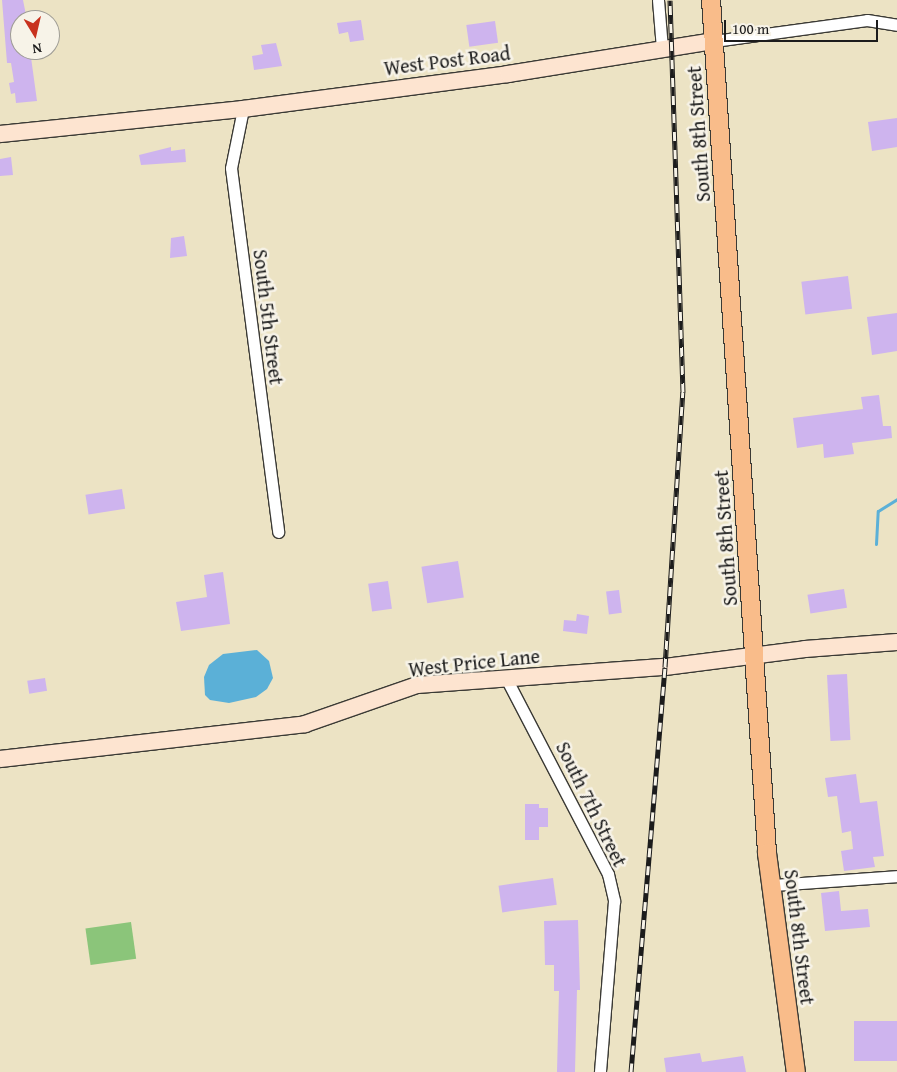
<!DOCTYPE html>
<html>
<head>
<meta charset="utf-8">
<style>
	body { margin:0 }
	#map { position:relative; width:897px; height:1072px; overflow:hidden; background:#ece3c4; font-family:"Gentium Book Plus",serif }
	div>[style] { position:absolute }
	.green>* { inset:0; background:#8bc57a; transform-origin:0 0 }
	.water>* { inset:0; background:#5bb0d7 }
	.stream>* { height:3px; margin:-1.5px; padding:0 1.5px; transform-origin:1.5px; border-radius:1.5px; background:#5bb0d7 }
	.building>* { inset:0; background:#ceb4ee; transform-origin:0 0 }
	.roads { filter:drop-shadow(1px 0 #3b3a35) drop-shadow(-1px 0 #3b3a35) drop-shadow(0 1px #3b3a35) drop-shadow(0 -1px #3b3a35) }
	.street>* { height:11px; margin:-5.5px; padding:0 5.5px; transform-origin:5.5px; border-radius:5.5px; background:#fff }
	.secondary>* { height:16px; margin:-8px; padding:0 8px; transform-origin:8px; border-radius:8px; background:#fde4d0 }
	.primary>* { height:18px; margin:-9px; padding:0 9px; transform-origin:9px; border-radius:9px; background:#f9bc8a }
	.rail>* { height:5px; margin-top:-2.5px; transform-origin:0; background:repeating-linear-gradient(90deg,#f7f3e8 0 9px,#1c1c1c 0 18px); box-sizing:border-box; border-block:1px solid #1c1c1c }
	span { translate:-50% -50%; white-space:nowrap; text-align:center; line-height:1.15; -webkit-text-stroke:5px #f7f3e8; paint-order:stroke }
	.street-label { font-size:20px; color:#1c1c1c }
	.north { position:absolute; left:10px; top:10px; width:50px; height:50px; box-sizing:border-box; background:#f7f3e8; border:1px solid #9f9d96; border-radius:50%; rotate:171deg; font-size:14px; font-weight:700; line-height:20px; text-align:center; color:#1c1c1c }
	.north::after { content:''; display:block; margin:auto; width:18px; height:22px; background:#c8321e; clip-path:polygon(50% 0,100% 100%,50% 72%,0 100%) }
	.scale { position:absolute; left:724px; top:20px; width:154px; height:22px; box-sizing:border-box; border:2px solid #1c1c1c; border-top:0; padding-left:6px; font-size:15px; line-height:18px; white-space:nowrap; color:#1c1c1c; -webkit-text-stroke:4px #f7f3e8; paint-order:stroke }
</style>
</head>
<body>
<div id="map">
	<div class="green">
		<i style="left:131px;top:922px;width:37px;height:46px;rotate:82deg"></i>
	</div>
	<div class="water">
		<i style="clip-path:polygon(257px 650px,269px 661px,273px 678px,267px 689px,256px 697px,229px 703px,210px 700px,205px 695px,204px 677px,209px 665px,223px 654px)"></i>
	</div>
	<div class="stream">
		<i style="left:876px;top:544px;width:33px;rotate:-87deg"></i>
		<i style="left:878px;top:511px;width:22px;rotate:-32deg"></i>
	</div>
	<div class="building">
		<i style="clip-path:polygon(2px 0,23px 0,27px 20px,20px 20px,20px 50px,30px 50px,37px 101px,16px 103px,15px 93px,11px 94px,9px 83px,14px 82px,11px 63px,7px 63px)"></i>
		<i style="clip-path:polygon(361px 20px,364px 40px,350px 42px,348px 32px,339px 34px,337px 23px)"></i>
		<i style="left:495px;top:21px;width:22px;height:29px;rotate:82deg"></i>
		<i style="clip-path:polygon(276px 43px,282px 66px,254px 70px,252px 56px,263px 54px,261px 45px)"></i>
		<i style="clip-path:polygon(897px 118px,897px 147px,872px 151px,868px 122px)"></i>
		<i style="clip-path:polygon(171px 147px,171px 151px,185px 149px,186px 162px,141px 165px,139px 155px)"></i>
		<i style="clip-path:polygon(11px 157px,13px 175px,0 176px,0 159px)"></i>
		<i style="clip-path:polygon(184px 236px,187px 256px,170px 258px,171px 238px)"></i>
		<i style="left:848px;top:276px;width:33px;height:47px;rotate:83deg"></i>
		<i style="clip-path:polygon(897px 313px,897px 351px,872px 355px,867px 317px)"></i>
		<i style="clip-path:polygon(879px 395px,883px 426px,891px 426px,892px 438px,852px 443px,854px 454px,824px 458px,823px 444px,797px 448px,793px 418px,863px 409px,861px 397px)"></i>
		<i style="left:122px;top:489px;width:20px;height:37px;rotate:81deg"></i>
		<i style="left:458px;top:561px;width:37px;height:37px;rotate:81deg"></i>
		<i style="clip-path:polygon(223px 572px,230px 624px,181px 631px,176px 602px,207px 597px,204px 575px)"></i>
		<i style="left:388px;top:581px;width:28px;height:20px;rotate:82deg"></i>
		<i style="left:844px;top:589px;width:19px;height:37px;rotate:81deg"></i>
		<i style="left:619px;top:590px;width:23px;height:13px;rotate:83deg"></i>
		<i style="clip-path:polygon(577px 614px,589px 616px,587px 634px,563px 631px,564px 620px,576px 621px)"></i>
		<i style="left:847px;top:674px;width:66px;height:20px;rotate:87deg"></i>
		<i style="left:45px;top:678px;width:13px;height:18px;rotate:81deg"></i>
		<i style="clip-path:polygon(856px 774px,860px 803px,877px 801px,884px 856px,873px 857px,875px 867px,844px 871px,841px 851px,853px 849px,851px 831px,842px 833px,837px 796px,828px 797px,825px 778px)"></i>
		<i style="clip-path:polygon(525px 804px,539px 804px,539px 808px,548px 808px,548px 827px,539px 827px,539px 840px,525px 840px)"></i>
		<i style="left:553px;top:878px;width:27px;height:55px;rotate:82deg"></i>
		<i style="clip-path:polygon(839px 891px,841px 911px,868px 909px,870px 927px,825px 931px,821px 893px)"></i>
		<i style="clip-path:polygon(578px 920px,580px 990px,577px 990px,575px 1072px,557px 1072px,559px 991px,554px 991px,554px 965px,545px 965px,544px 921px)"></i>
		<i style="left:897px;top:1021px;width:40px;height:43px;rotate:90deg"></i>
		<i style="clip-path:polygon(700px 1053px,702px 1062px,743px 1056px,746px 1072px,666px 1072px,664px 1058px)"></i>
	</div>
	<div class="roads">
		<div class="street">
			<i style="left:658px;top:0;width:49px;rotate:85.3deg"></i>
			<i style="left:714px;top:41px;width:154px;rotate:-7.8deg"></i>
			<i style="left:867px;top:20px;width:30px;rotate:9deg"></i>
			<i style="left:243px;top:109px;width:60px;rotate:101.5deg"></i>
			<i style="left:231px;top:168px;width:367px;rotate:82.6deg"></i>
			<i style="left:507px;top:680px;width:219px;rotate:62.5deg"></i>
			<i style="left:608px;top:874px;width:28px;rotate:77deg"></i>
			<i style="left:614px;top:901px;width:172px;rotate:94.7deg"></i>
			<i style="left:772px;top:885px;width:125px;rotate:-4.1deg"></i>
		</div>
		<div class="secondary">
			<i style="left:0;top:134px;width:244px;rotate:-5.9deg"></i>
			<i style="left:243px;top:109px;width:267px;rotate:-7.5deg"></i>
			<i style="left:508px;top:74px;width:209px;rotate:-9.1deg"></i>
			<i style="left:0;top:759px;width:307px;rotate:-6.5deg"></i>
			<i style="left:305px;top:724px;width:119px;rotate:-19.2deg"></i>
			<i style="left:417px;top:685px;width:249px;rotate:-4.2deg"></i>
			<i style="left:665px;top:667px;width:141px;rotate:-7.3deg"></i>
			<i style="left:805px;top:649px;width:92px;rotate:-4.4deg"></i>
		</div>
		<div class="primary">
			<i style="left:711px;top:0;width:855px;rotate:86.24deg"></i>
			<i style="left:767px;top:853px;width:221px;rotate:82.5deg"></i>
		</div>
	</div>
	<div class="rail">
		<i style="left:631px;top:1072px;width:406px;rotate:-85.2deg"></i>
		<i style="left:665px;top:667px;width:276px;rotate:-86.3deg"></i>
		<i style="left:683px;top:392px;width:392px;rotate:-91.9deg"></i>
	</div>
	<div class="street-label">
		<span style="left:447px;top:60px;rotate:-7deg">West Post Road</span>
		<span style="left:698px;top:134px;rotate:-94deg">South 8th Street</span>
		<span style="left:269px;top:317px;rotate:83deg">South 5th Street</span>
		<span style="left:725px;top:538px;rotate:-94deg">South 8th Street</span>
		<span style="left:474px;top:662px;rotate:-6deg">West Price Lane</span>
		<span style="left:592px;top:804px;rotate:64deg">South 7th Street</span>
		<span style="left:800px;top:937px;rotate:83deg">South 8th Street</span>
	</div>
	<div class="north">N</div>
	<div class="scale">100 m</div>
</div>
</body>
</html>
